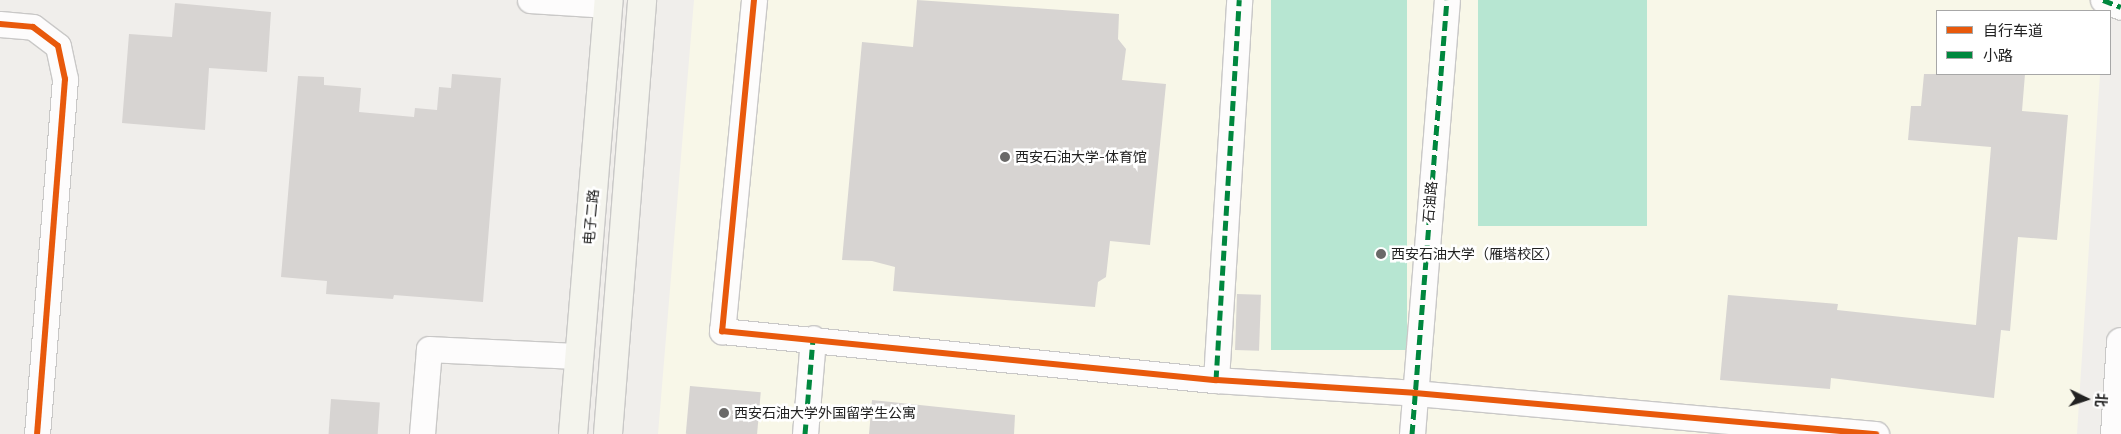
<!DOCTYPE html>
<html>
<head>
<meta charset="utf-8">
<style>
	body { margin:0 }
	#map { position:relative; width:2121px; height:434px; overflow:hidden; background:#f0eeeb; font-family:Manrope,"Noto Sans SC",sans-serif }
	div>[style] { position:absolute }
	.education>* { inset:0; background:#f8f7e8 }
	.pitch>* { inset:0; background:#b7e6d2; transform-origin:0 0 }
	.building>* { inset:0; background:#d7d4d2; transform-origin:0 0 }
	.roads { filter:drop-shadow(1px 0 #c9c8c7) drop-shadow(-1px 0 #c9c8c7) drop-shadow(0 1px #c9c8c7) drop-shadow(0 -1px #c9c8c7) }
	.minor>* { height:25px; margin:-12.5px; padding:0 12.5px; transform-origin:12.5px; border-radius:12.5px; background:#fdfcfc }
	.tertiary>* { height:28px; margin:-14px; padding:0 14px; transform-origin:14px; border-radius:14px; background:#fdfcfc }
	.secondary>* { height:28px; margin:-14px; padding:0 14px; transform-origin:14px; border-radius:14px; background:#f4f4ed }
	.quiet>* { height:5px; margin-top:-2.5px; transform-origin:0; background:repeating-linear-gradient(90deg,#00873e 0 10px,transparent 0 15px) }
	.cycleway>* { height:6px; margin:-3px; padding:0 3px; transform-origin:3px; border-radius:3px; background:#e8590c }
	.dots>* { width:14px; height:14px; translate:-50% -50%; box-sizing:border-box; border:2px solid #fff; border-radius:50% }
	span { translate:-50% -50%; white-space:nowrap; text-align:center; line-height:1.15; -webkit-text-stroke:5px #fff; paint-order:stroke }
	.poi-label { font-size:14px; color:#222 }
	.left { translate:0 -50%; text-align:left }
	.street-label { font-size:14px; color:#222 }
	.legend { position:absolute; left:1936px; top:10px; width:175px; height:65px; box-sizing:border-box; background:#fff; border:1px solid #a7a7a7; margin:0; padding:6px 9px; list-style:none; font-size:15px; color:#222 }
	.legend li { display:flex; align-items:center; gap:10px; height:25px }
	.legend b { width:25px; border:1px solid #a7a7a7 }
	.north { position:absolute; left:2061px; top:374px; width:50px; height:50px; -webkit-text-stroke:4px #fff; paint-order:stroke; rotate:94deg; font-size:14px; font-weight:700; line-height:20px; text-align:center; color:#222 }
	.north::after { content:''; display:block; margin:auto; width:18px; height:22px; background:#222; clip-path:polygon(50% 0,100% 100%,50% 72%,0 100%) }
</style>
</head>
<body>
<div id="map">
	<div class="education">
		<i style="clip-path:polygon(694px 0,2105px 0,2104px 11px,1937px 11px,1937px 74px,2100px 74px,2077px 434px,658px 434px)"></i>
	</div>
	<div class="pitch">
		<i style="left:1271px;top:0;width:136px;height:350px"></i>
		<i style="left:1478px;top:0;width:169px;height:226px"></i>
	</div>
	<div class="building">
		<i style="clip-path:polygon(917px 0,1119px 14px,1118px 39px,1126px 49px,1122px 80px,1166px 84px,1150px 245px,1110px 241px,1106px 277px,1098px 282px,1095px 307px,893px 291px,895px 267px,872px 261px,842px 260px,862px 42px,913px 47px)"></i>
		<i style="clip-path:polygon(175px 3px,271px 12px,267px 72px,209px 68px,205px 130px,122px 123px,129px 34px,172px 37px)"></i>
		<i style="clip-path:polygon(452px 74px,501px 78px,483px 302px,394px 295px,393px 299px,326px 294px,327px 281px,281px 277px,298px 76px,324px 77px,324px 85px,361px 88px,359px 112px,414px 117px,415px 108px,437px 110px,439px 87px,451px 88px)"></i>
		<i style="clip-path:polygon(1924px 74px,2025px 74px,2022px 111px,2068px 115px,2057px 240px,2018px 237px,2010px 331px,2001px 330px,1994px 398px,1831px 378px,1830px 389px,1720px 380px,1728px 295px,1838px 304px,1837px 310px,1976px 325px,1991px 147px,1908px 140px,1911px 106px,1921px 106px)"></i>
		<i style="left:1237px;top:294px;width:24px;height:56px;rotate:2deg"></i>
		<i style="left:690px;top:386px;width:71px;height:48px;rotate:5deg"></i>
		<i style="left:331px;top:399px;width:49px;height:35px;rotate:4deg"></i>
		<i style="clip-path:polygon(872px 400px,1015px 415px,1014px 434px,869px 434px)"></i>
	</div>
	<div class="roads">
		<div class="minor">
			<i style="left:530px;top:0;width:78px;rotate:3.7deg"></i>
			<i style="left:754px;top:0;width:333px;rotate:95.5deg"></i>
			<i style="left:722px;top:331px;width:496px;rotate:5.7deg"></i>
			<i style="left:1216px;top:380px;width:199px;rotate:3.7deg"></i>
			<i style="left:1415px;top:393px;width:463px;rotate:5.1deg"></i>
			<i style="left:2103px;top:0;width:19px;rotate:21deg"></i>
			<i style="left:0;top:24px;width:33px;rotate:5deg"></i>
			<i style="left:33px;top:27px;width:31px;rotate:37deg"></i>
			<i style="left:58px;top:46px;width:34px;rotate:78deg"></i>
			<i style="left:65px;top:79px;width:356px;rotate:94.5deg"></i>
			<i style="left:1216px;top:380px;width:381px;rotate:-86.5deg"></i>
			<i style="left:422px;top:434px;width:85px;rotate:-85.3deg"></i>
			<i style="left:429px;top:349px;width:151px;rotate:2.7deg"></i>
			<i style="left:805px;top:434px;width:96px;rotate:-85.2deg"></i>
			<i style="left:1412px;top:434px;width:435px;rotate:-85.4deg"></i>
		</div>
		<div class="tertiary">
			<i style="left:2115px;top:434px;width:92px;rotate:-86.3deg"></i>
		</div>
		<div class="secondary">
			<i style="left:573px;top:434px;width:435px;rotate:-85.3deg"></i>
			<i style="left:608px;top:434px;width:435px;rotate:-85.5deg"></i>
		</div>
	</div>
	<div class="quiet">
		<i style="left:2103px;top:0;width:19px;rotate:21deg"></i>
		<i style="left:1216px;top:380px;width:381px;rotate:-86.5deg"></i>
		<i style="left:805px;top:434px;width:96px;rotate:-85.2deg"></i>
		<i style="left:1412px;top:434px;width:435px;rotate:-85.4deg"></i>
	</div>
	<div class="cycleway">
		<i style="left:754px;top:0;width:333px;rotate:95.5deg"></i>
		<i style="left:722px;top:331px;width:496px;rotate:5.7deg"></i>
		<i style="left:1216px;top:380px;width:199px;rotate:3.7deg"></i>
		<i style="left:1415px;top:393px;width:463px;rotate:5.1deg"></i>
		<i style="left:0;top:24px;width:33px;rotate:5deg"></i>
		<i style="left:33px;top:27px;width:31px;rotate:37deg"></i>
		<i style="left:58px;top:46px;width:34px;rotate:78deg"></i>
		<i style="left:65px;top:79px;width:356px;rotate:94.5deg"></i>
	</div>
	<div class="dots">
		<i style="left:1005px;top:157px;background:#6a6968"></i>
		<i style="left:1381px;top:254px;background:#6a6968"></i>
		<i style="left:724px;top:413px;background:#6a6968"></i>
	</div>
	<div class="poi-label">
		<span class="left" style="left:1015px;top:157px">西安石油大学-体育馆</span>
		<span class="left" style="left:1391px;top:254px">西安石油大学（雁塔校区）</span>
		<span class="left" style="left:734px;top:413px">西安石油大学外国留学生公寓</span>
	</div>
	<div class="street-label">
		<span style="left:1430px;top:202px;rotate:-85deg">石油路</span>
		<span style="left:591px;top:217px;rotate:-85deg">电子二路</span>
	</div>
	<ul class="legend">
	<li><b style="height:6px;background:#e8590c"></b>自行车道</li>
	<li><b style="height:6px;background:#00873e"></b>小路</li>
	</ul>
	<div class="north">北</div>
</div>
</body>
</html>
